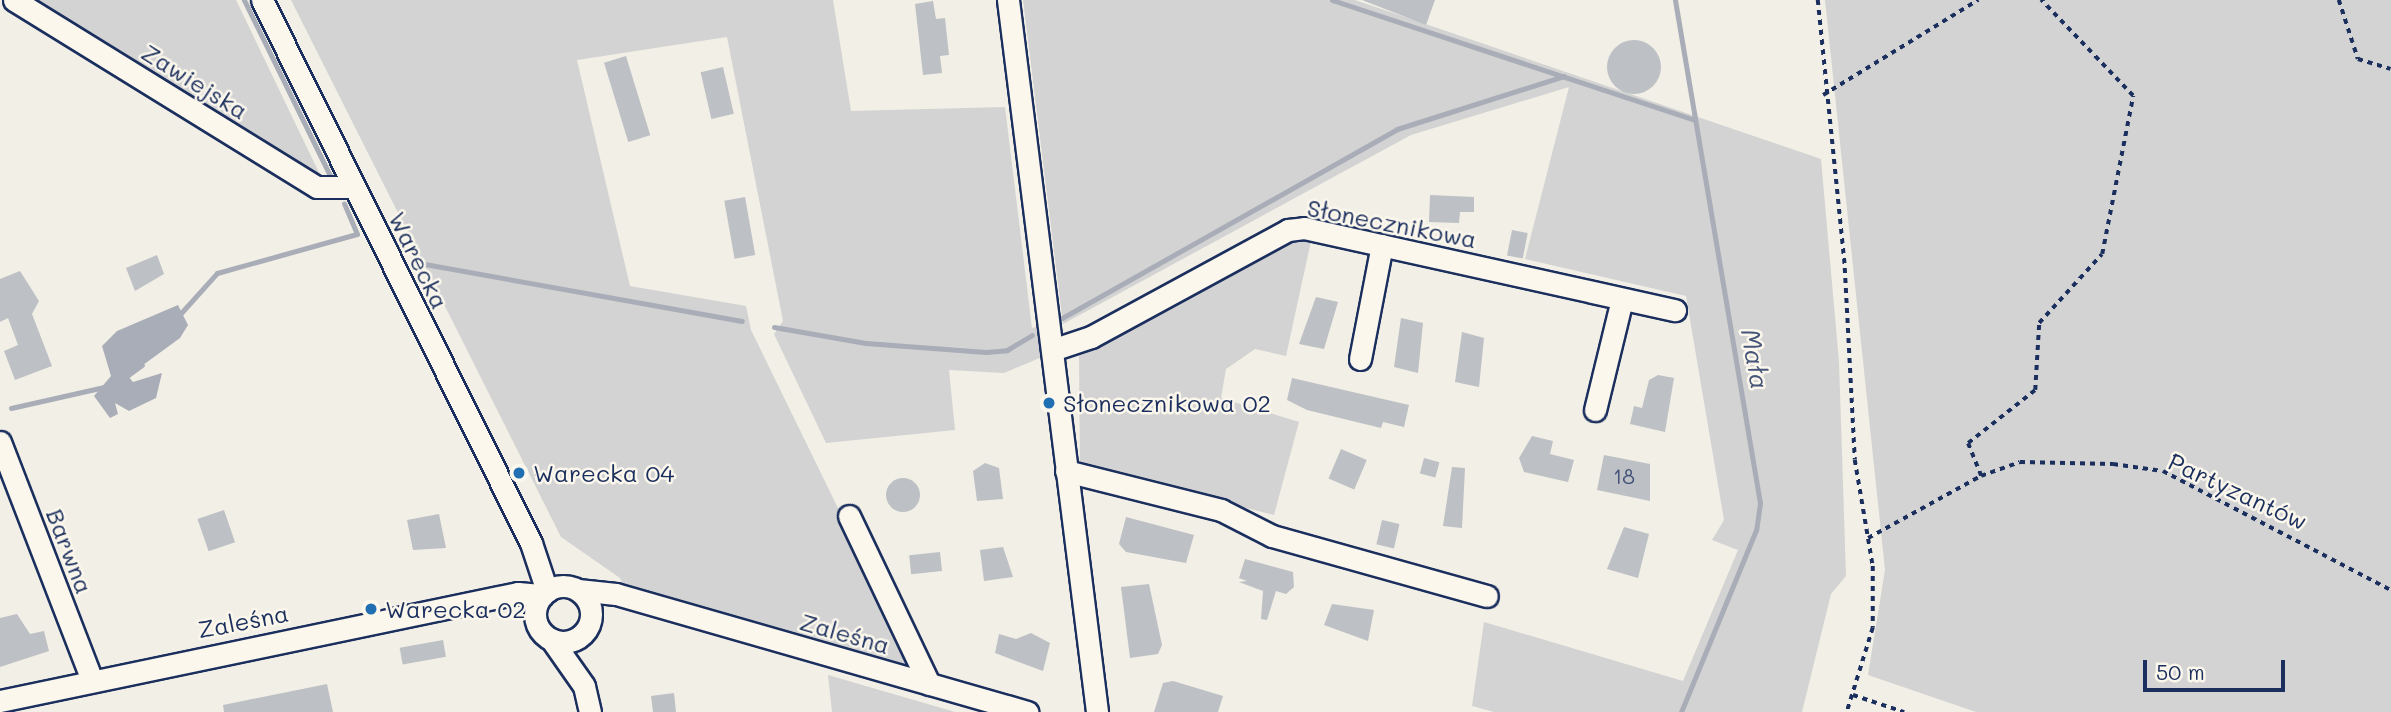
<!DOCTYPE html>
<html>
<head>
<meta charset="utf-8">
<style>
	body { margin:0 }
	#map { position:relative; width:2391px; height:712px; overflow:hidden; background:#f2efe6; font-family:Mali,sans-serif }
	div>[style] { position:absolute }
	.green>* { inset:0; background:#d2d3d2 }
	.water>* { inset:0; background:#a9adb7 }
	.stream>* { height:5px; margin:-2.5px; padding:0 2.5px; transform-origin:2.5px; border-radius:2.5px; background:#a9adb7 }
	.building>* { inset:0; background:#bdc0c4; transform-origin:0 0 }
	.round { border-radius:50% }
	.path>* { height:3.5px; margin-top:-1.75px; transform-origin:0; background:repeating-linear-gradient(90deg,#1b2f5e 0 5px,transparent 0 10px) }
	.roads { filter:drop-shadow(2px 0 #1b2f5e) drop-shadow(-2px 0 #1b2f5e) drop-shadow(0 2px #1b2f5e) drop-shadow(0 -2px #1b2f5e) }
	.minor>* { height:21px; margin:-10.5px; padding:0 10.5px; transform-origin:10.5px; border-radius:10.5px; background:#fbf7ec }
	.minor>.ring { margin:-10.5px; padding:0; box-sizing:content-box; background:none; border:21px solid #fbf7ec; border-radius:50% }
	.dots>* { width:19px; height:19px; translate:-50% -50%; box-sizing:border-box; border:4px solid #fbf7ec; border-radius:50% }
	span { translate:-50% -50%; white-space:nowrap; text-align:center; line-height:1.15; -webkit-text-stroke:5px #fbf7ec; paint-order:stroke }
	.number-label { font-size:21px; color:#445378 }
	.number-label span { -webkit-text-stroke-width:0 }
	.street-label { font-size:24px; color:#1b2f5e }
	.poi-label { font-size:24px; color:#1b2f5e }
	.left { translate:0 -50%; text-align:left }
	.water-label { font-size:26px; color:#465579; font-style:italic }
	.scale { position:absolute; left:2143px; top:660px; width:142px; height:32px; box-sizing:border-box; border:4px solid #1b2f5e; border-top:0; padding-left:9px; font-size:21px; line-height:24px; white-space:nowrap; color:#1b2f5e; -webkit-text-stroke:5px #fbf7ec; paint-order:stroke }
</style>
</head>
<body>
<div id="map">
	<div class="green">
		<i style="clip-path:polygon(24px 0,236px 0,323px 181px)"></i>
		<i style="clip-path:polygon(291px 0,833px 0,851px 111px,1005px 107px,1032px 328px,1040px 326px,1042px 357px,1004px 373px,949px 370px,955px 430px,826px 443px,774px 334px,783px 321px,727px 37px,577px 60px,630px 286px,746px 306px,751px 330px,918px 672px,626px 591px,620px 578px,561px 537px)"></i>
		<i style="clip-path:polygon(1023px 0,1355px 0,1821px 159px,1839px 362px,1846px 576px,1831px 594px,1802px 712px,1494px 712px,1472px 706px,1484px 622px,1683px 681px,1738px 550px,1712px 540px,1724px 520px,1686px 296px,1525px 259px,1569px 87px,1411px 135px,1063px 324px)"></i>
		<i style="clip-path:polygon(1825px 0,2391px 0,2391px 712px,1976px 712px,1868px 675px,1885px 570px)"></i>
		<i style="clip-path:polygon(1293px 241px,1311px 241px,1286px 356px,1255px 349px,1226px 369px,1221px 398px,1299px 422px,1274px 515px,1080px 466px,1079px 356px)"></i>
		<i style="clip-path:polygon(828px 675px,955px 712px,832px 712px)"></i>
	</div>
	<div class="water">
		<i style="clip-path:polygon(178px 305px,188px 325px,180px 338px,128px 376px,133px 382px,162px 373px,156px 398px,129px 411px,115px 403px,118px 414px,110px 418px,94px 396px,111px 376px,102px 346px,117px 331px)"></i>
	</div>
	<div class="stream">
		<i style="left:244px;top:0;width:203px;rotate:63.9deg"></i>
		<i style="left:1332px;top:0;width:382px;rotate:18.3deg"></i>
		<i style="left:1675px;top:0;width:510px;rotate:80.41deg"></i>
		<i style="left:1760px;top:503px;width:27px;rotate:98deg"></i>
		<i style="left:1756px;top:530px;width:197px;rotate:112.4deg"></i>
		<i style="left:419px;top:263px;width:328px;rotate:10.2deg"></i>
		<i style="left:181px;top:313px;width:54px;rotate:-48deg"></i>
		<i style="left:217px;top:273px;width:145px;rotate:-15.6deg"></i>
		<i style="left:357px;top:234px;width:33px;rotate:-113deg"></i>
		<i style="left:1062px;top:318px;width:385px;rotate:-29.4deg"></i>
		<i style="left:1397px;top:129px;width:175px;rotate:-17.6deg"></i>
		<i style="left:774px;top:327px;width:93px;rotate:9.9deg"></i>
		<i style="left:866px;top:343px;width:120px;rotate:4.3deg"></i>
		<i style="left:986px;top:352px;width:21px;rotate:-5deg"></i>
		<i style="left:1007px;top:350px;width:29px;rotate:-31deg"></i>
		<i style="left:124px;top:378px;width:22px;rotate:-36deg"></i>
		<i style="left:11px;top:408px;width:100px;rotate:-12.7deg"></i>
	</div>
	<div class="building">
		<i style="clip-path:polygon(1362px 0,1435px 0,1426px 25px)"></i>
		<i style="clip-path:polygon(933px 1px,936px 19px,945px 18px,949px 55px,940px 56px,942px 73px,923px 75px,915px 4px)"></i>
		<i class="round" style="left:1607px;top:40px;width:54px;height:54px"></i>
		<i style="left:626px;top:56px;width:83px;height:23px;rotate:73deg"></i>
		<i style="left:723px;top:67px;width:48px;height:23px;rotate:77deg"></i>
		<i style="clip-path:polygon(1430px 195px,1474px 197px,1474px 212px,1460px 212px,1459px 223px,1429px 222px)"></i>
		<i style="left:745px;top:197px;width:59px;height:21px;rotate:80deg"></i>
		<i style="left:1512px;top:230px;width:16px;height:26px;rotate:11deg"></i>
		<i style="clip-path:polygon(157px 255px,164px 274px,135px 291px,126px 268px)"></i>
		<i style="clip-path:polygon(20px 271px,39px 301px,32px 314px,52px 366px,15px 380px,4px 351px,18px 345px,8px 318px,0 322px,0 279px)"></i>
		<i style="clip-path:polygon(1316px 297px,1338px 302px,1324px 349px,1299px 344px)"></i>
		<i style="clip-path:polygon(1401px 318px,1423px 323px,1418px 373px,1394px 367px)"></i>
		<i style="clip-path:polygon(1462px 332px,1484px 338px,1479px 387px,1455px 382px)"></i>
		<i style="clip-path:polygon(1658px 375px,1674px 378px,1665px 432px,1630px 424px,1634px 406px,1642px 408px,1649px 380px)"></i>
		<i style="clip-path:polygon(1292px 378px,1409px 405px,1404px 427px,1383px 422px,1381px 428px,1307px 410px,1287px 400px)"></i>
		<i style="clip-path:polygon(1532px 436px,1553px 441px,1550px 454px,1574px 460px,1568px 482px,1524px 472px,1519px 458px)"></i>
		<i style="left:1341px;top:449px;width:28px;height:32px;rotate:23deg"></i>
		<i style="clip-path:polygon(1604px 455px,1650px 464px,1650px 501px,1597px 490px)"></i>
		<i style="left:1424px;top:458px;width:16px;height:16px;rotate:15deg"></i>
		<i style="clip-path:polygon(985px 463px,999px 468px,1003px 499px,977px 501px,973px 471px)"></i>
		<i style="clip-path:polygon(1452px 467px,1465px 468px,1462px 528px,1443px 526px)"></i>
		<i class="round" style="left:886px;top:478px;width:34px;height:34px"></i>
		<i style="left:224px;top:510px;width:34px;height:28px;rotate:71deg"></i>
		<i style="clip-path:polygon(439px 514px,446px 548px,413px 550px,407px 520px)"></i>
		<i style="clip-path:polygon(1126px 517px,1194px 535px,1186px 563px,1126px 552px,1119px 544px)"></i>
		<i style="left:1382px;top:520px;width:18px;height:25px;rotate:13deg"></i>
		<i style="clip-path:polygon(1624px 527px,1649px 534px,1638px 578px,1607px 569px)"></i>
		<i style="clip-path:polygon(1003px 547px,1013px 577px,984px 581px,980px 550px)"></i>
		<i style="left:940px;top:552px;width:19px;height:31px;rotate:84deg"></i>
		<i style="clip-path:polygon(1245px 559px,1293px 572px,1294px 587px,1286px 594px,1276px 591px,1267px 620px,1261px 619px,1263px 591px,1239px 582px,1247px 581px,1239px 578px)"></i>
		<i style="clip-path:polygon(1149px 584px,1162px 645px,1158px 654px,1130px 658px,1121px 587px)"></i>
		<i style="clip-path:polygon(1332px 604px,1374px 610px,1368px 641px,1324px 625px)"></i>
		<i style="clip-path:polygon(17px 614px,30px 634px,44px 631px,49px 651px,0 667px,0 618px)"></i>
		<i style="clip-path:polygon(1031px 633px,1050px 643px,1043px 671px,995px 653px,999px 634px,1016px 639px)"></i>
		<i style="left:443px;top:640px;width:17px;height:44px;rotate:80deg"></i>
		<i style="clip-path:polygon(1173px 681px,1223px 696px,1218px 712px,1154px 712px,1163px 683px)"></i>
		<i style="clip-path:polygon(327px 684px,333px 712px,224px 712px,223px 705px)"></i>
		<i style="clip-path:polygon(674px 693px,676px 712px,653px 712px,651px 696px)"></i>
	</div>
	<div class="path">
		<i style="left:1818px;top:0;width:269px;rotate:84.2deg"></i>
		<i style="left:1845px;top:268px;width:192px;rotate:87deg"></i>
		<i style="left:1855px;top:460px;width:108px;rotate:80.4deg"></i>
		<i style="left:1873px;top:566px;width:62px;rotate:90deg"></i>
		<i style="left:1873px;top:628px;width:88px;rotate:107.2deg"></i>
		<i style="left:2339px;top:0;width:62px;rotate:72.1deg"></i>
		<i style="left:2358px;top:59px;width:34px;rotate:17deg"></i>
		<i style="left:1823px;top:95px;width:182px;rotate:-31.5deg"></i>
		<i style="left:1981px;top:476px;width:35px;rotate:-112deg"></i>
		<i style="left:1968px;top:443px;width:85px;rotate:-38.3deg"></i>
		<i style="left:2035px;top:390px;width:67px;rotate:-86.6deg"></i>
		<i style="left:2039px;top:323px;width:93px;rotate:-47.6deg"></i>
		<i style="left:2102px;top:254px;width:161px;rotate:-78.9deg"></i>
		<i style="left:2133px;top:96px;width:133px;rotate:-133.8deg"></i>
		<i style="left:1868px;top:538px;width:129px;rotate:-28.8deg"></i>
		<i style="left:1981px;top:476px;width:41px;rotate:-19.7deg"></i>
		<i style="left:2020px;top:462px;width:93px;rotate:1.2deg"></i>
		<i style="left:2113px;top:464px;width:50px;rotate:8deg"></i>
		<i style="left:2163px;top:471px;width:257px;rotate:27.6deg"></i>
		<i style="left:1853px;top:695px;width:54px;rotate:18.4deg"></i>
	</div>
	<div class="roads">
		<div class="minor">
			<i style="left:14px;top:0;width:356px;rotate:31.7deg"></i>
			<i style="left:317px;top:187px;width:36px"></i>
			<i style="left:262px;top:0;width:606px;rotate:63.65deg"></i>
			<i style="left:531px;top:543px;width:51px;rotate:71.6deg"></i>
			<i style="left:1008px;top:0;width:718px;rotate:82.87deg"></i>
			<i style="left:1052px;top:350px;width:41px;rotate:-18.4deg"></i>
			<i style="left:1091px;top:337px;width:224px;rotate:-28.5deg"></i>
			<i style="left:1288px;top:230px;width:16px;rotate:-7deg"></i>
			<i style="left:1304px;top:228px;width:380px;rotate:12.5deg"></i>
			<i style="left:1360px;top:359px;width:116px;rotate:-79.1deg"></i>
			<i style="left:1595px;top:410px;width:114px;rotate:-76.3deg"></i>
			<i style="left:0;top:442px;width:253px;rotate:68.9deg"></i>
			<i style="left:1066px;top:471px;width:160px;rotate:14.1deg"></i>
			<i style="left:1221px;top:510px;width:57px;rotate:27deg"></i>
			<i style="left:1272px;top:536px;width:223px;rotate:15.6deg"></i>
			<i style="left:849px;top:516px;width:186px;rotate:64.5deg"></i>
			<i class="ring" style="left:535px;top:586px;width:35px;height:35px"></i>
			<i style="left:578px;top:590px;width:38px;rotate:6deg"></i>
			<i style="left:616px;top:594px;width:428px;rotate:16deg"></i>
			<i style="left:551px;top:639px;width:57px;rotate:54.9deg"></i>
			<i style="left:584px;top:686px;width:27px;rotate:77deg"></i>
			<i style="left:0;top:701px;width:529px;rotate:-11.78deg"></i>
			<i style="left:518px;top:593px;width:25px;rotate:5deg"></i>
		</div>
	</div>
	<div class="dots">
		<i style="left:1049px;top:403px;background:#1f6fb2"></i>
		<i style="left:519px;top:473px;background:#1f6fb2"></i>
		<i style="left:371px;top:609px;background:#1f6fb2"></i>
	</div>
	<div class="number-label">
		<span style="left:1624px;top:476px">18</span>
	</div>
	<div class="street-label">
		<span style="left:195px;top:81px;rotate:32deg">Zawiejska</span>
		<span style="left:1392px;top:223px;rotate:11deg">Słonecznikowa</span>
		<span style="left:419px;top:260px;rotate:64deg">Warecka</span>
		<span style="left:2238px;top:491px;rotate:25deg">Partyzantów</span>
		<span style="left:70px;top:551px;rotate:69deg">Barwna</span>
		<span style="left:243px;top:621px;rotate:-11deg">Zaleśna</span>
		<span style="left:845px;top:633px;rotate:16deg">Zaleśna</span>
	</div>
	<div class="poi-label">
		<span class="left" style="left:1063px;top:403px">Słonecznikowa 02</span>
		<span class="left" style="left:533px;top:473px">Warecka 04</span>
		<span class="left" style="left:385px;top:609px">Warecka 02</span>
	</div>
	<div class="water-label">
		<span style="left:1755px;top:359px;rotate:80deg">Mała</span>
	</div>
	<div class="scale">50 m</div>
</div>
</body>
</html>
